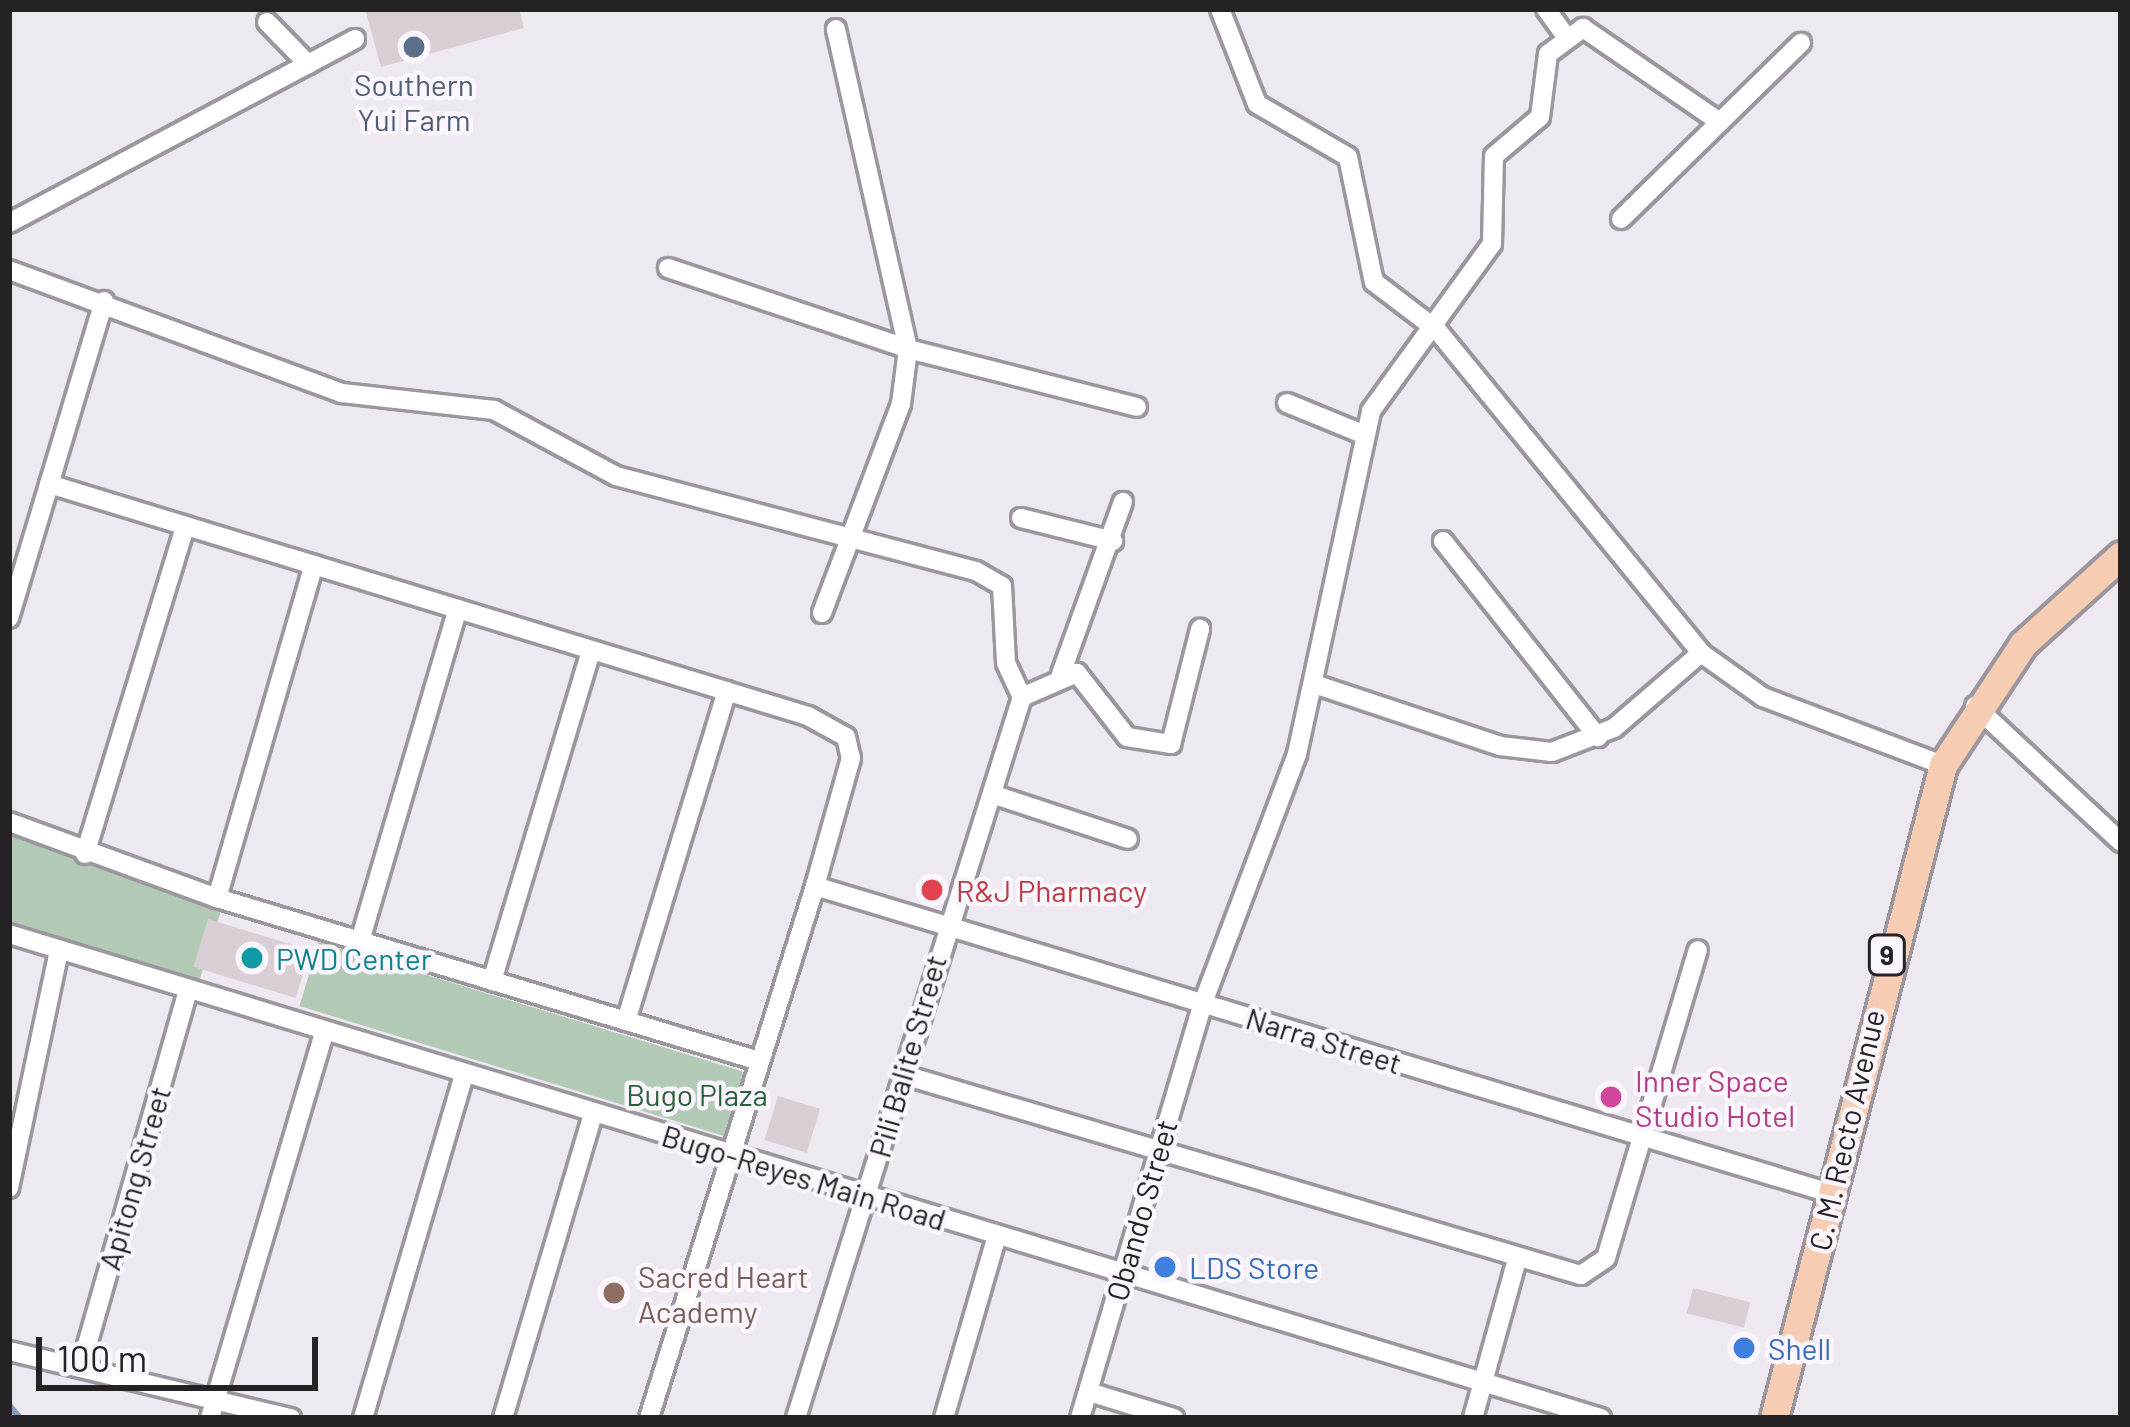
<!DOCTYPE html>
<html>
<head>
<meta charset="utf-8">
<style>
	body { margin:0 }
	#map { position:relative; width:2130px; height:1427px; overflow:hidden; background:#eee8f0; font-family:Barlow,sans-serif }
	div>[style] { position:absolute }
	.green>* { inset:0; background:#b2c9b6; transform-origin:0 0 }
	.stream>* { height:6px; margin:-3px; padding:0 3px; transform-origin:3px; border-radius:3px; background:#859cbc }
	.building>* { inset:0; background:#d8ced3; transform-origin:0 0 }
	.roads { filter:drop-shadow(3px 0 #9c969e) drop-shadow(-3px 0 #9c969e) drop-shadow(0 3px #9c969e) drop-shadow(0 -3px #9c969e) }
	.minor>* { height:18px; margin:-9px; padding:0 9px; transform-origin:9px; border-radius:9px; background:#fff }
	.highway>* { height:27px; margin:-13.5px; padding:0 13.5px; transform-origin:13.5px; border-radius:13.5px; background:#f6cdb3 }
	.dots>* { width:33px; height:33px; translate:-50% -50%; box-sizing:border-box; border:6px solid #fbf5fe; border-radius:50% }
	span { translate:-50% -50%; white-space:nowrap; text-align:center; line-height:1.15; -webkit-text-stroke:9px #fbf5fe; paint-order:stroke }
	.shield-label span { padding:3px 9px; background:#fbf5fe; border:3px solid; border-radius:9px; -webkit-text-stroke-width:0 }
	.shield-label { font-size:27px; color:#242225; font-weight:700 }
	.service-label { font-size:30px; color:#4e5e75 }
	.health-label { font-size:30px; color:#be3a42 }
	.left { translate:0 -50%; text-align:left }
	.culture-label { font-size:30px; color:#0d838f }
	.street-label { font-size:30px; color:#242225 }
	.hotel-label { font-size:30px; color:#b23c85 }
	.park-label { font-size:30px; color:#2a5f39 }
	.shop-label { font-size:30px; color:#366cbe }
	.education-label { font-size:30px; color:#785e54 }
	.frame { position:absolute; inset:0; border:12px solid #242225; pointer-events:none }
	.scale { position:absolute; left:36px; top:1337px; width:282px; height:54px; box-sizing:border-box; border:6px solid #242225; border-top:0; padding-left:15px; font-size:36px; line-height:42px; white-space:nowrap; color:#242225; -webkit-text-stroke:9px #fbf5fe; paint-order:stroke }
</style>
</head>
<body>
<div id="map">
	<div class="green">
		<i style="clip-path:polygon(9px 832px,221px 911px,199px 982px,9px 921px)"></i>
		<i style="left:319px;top:942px;width:450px;height:67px;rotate:17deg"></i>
	</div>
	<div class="stream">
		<i style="left:9px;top:1405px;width:17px;rotate:50deg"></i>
	</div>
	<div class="building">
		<i style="clip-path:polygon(365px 9px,519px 9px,524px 28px,381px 67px)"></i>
		<i style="left:208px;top:919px;width:107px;height:50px;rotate:17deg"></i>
		<i style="left:778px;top:1096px;width:44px;height:46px;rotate:17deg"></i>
		<i style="left:1693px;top:1288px;width:59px;height:26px;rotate:14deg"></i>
	</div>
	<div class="roads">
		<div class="minor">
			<i style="left:1220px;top:9px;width:102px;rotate:68.7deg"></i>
			<i style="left:1257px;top:104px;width:105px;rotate:30.2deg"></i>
			<i style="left:1348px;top:157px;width:128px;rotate:78.3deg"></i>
			<i style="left:1374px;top:282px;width:79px;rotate:37.3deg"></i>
			<i style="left:1437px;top:330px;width:417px;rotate:50.7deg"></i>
			<i style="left:1701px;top:653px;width:76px;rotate:35.4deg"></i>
			<i style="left:1763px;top:697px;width:192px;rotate:20.7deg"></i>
			<i style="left:1546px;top:9px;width:32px;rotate:54deg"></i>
			<i style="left:267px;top:22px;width:59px;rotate:45.7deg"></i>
			<i style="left:1621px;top:219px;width:252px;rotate:-44.4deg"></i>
			<i style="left:9px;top:223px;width:392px;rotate:-28deg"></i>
			<i style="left:668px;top:268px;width:253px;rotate:18.6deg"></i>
			<i style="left:908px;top:349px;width:236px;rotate:14.2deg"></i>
			<i style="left:9px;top:270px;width:355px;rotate:20.3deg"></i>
			<i style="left:342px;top:393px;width:153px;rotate:6.4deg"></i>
			<i style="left:494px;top:410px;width:139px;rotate:28.4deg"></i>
			<i style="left:616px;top:476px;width:372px;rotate:14.8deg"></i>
			<i style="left:976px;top:571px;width:30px;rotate:30deg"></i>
			<i style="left:1002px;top:586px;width:77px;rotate:87deg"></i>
			<i style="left:1006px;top:663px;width:38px;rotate:65deg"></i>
			<i style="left:1287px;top:403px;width:84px;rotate:22.3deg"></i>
			<i style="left:49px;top:484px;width:794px;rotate:17deg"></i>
			<i style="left:808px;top:716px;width:43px;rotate:28.9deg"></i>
			<i style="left:846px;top:737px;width:22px;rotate:77deg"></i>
			<i style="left:851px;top:758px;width:133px;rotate:105.7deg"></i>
			<i style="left:815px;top:886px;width:557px;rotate:107.33deg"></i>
			<i style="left:1021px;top:518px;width:95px;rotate:14deg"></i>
			<i style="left:1443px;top:541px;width:250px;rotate:51.7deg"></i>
			<i style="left:822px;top:613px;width:223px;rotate:-69.3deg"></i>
			<i style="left:901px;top:404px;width:55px;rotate:-82.7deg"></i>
			<i style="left:908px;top:349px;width:328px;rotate:-102.7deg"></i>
			<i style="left:9px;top:618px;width:331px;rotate:-73.3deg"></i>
			<i style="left:1061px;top:674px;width:183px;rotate:-70.2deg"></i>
			<i style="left:1314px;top:684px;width:196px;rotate:18.4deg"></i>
			<i style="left:1500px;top:746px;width:52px;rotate:6.6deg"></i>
			<i style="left:1552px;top:752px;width:66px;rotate:-21.2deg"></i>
			<i style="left:1614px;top:728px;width:115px;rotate:-40.8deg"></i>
			<i style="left:1022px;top:697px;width:60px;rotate:-23.6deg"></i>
			<i style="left:1077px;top:673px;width:81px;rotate:52deg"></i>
			<i style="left:1127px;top:737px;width:45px;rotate:9deg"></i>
			<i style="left:1171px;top:744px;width:119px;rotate:-75.8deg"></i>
			<i style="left:1975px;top:706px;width:200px;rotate:43deg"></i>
			<i style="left:992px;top:794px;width:143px;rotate:18.3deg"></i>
			<i style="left:9px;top:822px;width:221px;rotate:20.1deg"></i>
			<i style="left:217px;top:898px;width:563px;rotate:16.73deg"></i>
			<i style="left:85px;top:854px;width:343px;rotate:-73deg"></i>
			<i style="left:815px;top:886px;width:1064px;rotate:16.83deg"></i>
			<i style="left:217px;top:898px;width:347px;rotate:-73.8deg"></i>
			<i style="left:9px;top:934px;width:1664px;rotate:16.91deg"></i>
			<i style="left:360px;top:941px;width:346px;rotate:-73.6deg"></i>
			<i style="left:492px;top:981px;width:345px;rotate:-73.3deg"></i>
			<i style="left:626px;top:1021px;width:345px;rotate:-73deg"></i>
			<i style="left:904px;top:1075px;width:706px;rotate:16.46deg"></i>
			<i style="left:1581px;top:1275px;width:30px;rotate:-34deg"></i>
			<i style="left:1606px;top:1258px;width:321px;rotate:-73.4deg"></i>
			<i style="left:9px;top:1188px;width:242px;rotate:-78.1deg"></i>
			<i style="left:9px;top:1351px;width:290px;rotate:13.4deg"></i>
			<i style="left:81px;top:1366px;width:391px;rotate:-74.1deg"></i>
			<i style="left:1089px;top:1392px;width:89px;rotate:17deg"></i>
			<i style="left:210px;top:1418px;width:404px;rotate:-73.5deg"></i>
			<i style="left:363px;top:1418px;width:359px;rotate:-73.6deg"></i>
			<i style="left:503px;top:1418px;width:317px;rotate:-73.5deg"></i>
			<i style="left:796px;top:1418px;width:756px;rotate:-72.6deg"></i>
			<i style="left:944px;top:1418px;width:191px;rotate:-73.8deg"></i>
			<i style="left:1080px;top:1418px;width:433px;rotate:-73.5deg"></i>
			<i style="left:1203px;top:1003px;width:266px;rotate:-69.3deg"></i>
			<i style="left:1297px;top:754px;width:351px;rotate:-77.8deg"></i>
			<i style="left:1371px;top:411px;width:206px;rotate:-54.1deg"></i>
			<i style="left:1492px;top:244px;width:88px;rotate:-88.7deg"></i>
			<i style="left:1494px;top:156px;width:60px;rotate:-40.3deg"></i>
			<i style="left:1540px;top:117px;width:64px;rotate:-82.8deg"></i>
			<i style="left:1548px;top:54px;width:44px;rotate:-36.6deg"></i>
			<i style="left:1583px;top:28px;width:166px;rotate:34.5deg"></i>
			<i style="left:1473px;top:1418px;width:165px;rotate:-74.5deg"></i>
		</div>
		<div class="highway">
			<i style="left:1774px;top:1418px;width:675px;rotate:-75.49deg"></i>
			<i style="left:1943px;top:765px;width:145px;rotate:-56.5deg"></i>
			<i style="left:2023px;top:644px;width:132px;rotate:-42.2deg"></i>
		</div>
	</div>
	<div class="dots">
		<i style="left:414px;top:47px;background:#5c6f8a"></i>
		<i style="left:932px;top:890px;background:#e0444e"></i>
		<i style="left:252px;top:958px;background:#0f9aa8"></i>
		<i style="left:1611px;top:1097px;background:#d1479c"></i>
		<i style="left:1165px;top:1267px;background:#3f7fe0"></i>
		<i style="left:614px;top:1293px;background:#8d6e63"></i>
		<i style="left:1744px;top:1348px;background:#3f7fe0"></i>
	</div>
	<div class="shield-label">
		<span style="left:1887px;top:955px">9</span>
	</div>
	<div class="service-label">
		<span style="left:414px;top:101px">Southern<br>Yui Farm</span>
	</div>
	<div class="health-label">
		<span class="left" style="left:956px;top:890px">R&amp;J Pharmacy</span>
	</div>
	<div class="culture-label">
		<span class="left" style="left:276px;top:958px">PWD Center</span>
	</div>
	<div class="street-label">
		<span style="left:1324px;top:1040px;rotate:17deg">Narra Street</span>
		<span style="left:907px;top:1056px;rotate:-74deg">Pili Balite Street</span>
		<span style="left:1846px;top:1130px;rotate:-77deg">C. M. Recto Avenue</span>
		<span style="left:804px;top:1177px;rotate:17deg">Bugo-Reyes Main Road</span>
		<span style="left:134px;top:1178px;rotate:-74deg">Apitong Street</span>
		<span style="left:1141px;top:1210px;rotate:-74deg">Obando Street</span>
	</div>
	<div class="hotel-label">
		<span class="left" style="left:1635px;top:1097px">Inner Space<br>Studio Hotel</span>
	</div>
	<div class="park-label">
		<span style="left:697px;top:1094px">Bugo Plaza</span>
	</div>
	<div class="shop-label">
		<span class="left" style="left:1189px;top:1267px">LDS Store</span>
		<span class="left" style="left:1768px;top:1348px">Shell</span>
	</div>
	<div class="education-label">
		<span class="left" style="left:638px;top:1293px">Sacred Heart<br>Academy</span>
	</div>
	<div class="frame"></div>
	<div class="scale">100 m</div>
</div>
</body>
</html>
